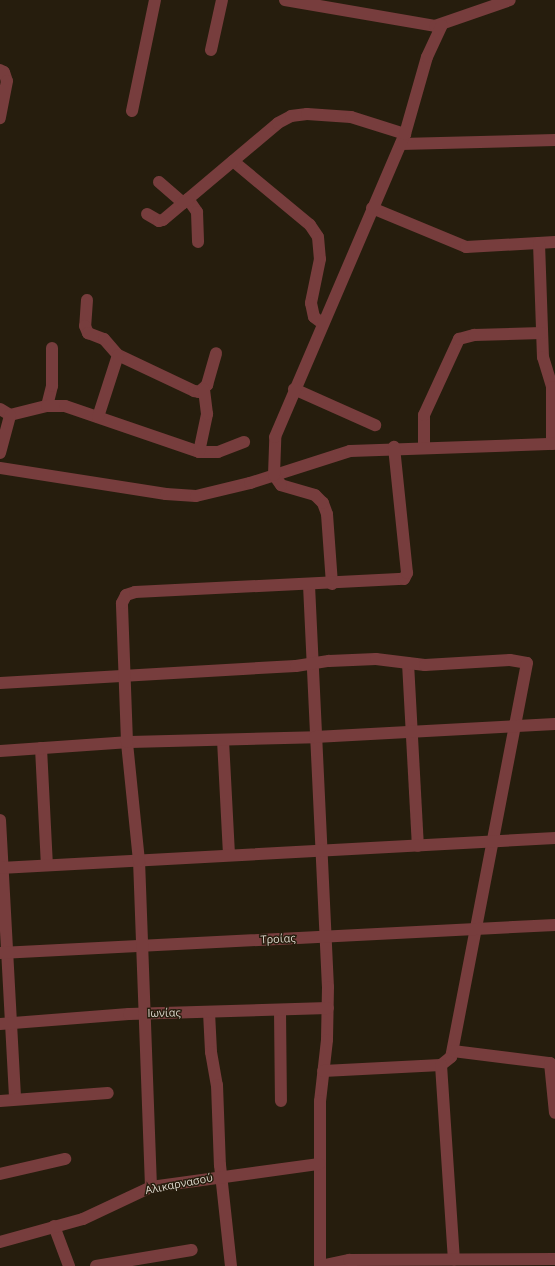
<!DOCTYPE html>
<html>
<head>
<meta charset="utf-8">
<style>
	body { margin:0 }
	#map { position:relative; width:555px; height:1266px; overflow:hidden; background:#261d0d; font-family:"Open Sans",sans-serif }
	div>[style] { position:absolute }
	.minor>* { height:12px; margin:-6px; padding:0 6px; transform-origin:6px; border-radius:6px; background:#773d3d }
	span { translate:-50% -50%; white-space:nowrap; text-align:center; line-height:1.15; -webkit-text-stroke:3px #261d0d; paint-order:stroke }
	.street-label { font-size:11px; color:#dfd9cf }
</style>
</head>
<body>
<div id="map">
	<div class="minor">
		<i style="left:285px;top:0;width:152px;rotate:9.8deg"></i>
		<i style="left:435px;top:26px;width:79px;rotate:-19.1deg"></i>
		<i style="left:211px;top:50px;width:51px;rotate:-77.6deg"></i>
		<i style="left:0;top:70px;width:4px;rotate:27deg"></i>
		<i style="left:4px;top:72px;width:9px;rotate:72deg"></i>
		<i style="left:7px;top:81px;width:38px;rotate:101deg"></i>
		<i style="left:132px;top:111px;width:113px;rotate:-78.3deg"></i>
		<i style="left:401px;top:144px;width:154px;rotate:-1.5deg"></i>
		<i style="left:233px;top:161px;width:100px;rotate:39.7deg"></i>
		<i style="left:310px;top:225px;width:14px;rotate:56deg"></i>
		<i style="left:318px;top:237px;width:22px;rotate:85deg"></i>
		<i style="left:320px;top:259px;width:45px;rotate:101.6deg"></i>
		<i style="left:311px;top:303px;width:14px;rotate:78deg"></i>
		<i style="left:314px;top:317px;width:10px;rotate:37deg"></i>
		<i style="left:159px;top:182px;width:32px;rotate:41deg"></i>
		<i style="left:188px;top:199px;width:16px;rotate:55deg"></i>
		<i style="left:197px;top:212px;width:30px;rotate:88deg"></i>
		<i style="left:372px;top:208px;width:102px;rotate:22.5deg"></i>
		<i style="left:466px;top:247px;width:89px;rotate:-3.2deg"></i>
		<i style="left:147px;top:214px;width:14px;rotate:30deg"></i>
		<i style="left:159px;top:221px;width:4px;rotate:-14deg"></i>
		<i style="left:163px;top:220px;width:150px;rotate:-40.1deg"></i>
		<i style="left:278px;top:123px;width:15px;rotate:-28deg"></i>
		<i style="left:291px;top:116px;width:16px;rotate:-7deg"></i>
		<i style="left:307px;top:114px;width:44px;rotate:3.9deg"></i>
		<i style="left:351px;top:117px;width:57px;rotate:17.5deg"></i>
		<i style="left:539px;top:243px;width:114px;rotate:88deg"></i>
		<i style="left:543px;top:357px;width:31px;rotate:73deg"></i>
		<i style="left:552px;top:387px;width:57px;rotate:90deg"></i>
		<i style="left:87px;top:300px;width:26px;rotate:94deg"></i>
		<i style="left:85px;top:326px;width:8px;rotate:67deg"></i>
		<i style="left:88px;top:333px;width:17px;rotate:21deg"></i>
		<i style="left:104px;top:339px;width:21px;rotate:49deg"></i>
		<i style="left:118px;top:355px;width:84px;rotate:25.3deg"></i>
		<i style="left:194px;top:391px;width:5px;rotate:11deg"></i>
		<i style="left:199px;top:392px;width:11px;rotate:-41deg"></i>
		<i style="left:207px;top:385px;width:33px;rotate:-74deg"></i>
		<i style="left:294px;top:389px;width:89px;rotate:24deg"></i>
		<i style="left:47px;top:406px;width:21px;rotate:-76deg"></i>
		<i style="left:52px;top:386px;width:38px;rotate:-90deg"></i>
		<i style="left:0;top:409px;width:12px;rotate:31deg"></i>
		<i style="left:10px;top:415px;width:38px;rotate:-14deg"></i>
		<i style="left:47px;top:406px;width:18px"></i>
		<i style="left:65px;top:406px;width:142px;rotate:18.9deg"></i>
		<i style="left:199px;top:452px;width:19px"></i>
		<i style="left:218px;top:452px;width:28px;rotate:-21deg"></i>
		<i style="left:98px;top:417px;width:65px;rotate:-72.1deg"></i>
		<i style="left:424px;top:446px;width:31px;rotate:-90deg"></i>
		<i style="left:424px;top:415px;width:84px;rotate:-65.3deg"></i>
		<i style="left:459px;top:339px;width:16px;rotate:-15deg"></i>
		<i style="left:474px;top:335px;width:68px;rotate:-1.7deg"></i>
		<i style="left:199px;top:452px;width:39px;rotate:-78deg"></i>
		<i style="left:207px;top:414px;width:25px;rotate:-97deg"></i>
		<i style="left:0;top:453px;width:39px;rotate:-75deg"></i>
		<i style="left:0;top:468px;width:168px;rotate:8.9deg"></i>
		<i style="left:166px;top:494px;width:30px;rotate:4deg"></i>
		<i style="left:196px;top:496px;width:56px;rotate:-13.5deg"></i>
		<i style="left:250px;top:483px;width:105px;rotate:-17.7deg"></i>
		<i style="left:350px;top:451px;width:205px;rotate:-2deg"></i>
		<i style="left:332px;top:584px;width:70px;rotate:-94.1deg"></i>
		<i style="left:327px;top:514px;width:12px;rotate:-110deg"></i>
		<i style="left:323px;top:503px;width:11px;rotate:-135deg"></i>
		<i style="left:315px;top:495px;width:35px;rotate:-164deg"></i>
		<i style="left:281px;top:485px;width:12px;rotate:-125deg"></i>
		<i style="left:274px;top:475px;width:38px;rotate:-88deg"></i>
		<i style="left:275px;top:437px;width:330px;rotate:-66.8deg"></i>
		<i style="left:405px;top:134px;width:80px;rotate:-74.1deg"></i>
		<i style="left:427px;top:57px;width:35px;rotate:-65deg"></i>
		<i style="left:309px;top:585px;width:402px;rotate:87.3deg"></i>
		<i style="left:328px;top:987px;width:53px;rotate:91.1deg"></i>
		<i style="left:327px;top:1040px;width:61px;rotate:96.5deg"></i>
		<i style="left:320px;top:1101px;width:165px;rotate:90deg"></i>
		<i style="left:408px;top:663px;width:183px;rotate:86.9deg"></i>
		<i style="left:0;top:683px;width:296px;rotate:-3.3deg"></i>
		<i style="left:296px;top:666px;width:33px;rotate:-9deg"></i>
		<i style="left:329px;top:661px;width:47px;rotate:-2.4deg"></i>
		<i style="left:376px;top:659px;width:49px;rotate:7deg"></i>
		<i style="left:425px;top:665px;width:85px;rotate:-3.4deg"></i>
		<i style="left:510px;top:660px;width:17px;rotate:10deg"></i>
		<i style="left:527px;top:663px;width:401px;rotate:100.9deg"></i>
		<i style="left:451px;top:1057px;width:13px;rotate:141deg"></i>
		<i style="left:441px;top:1065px;width:118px;rotate:177.1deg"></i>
		<i style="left:223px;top:740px;width:115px;rotate:87deg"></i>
		<i style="left:41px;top:748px;width:117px;rotate:87.1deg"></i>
		<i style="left:0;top:751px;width:130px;rotate:-4deg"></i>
		<i style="left:130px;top:742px;width:185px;rotate:-1.5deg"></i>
		<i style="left:315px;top:737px;width:240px;rotate:-3.1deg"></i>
		<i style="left:0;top:820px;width:279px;rotate:86.9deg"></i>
		<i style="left:0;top:868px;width:556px;rotate:-3.09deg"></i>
		<i style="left:0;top:953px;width:556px;rotate:-2.89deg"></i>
		<i style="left:280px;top:1011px;width:90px;rotate:89.4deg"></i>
		<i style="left:209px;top:1012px;width:40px;rotate:87.1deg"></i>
		<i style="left:211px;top:1052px;width:34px;rotate:80deg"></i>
		<i style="left:217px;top:1085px;width:80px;rotate:87.9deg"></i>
		<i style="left:220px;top:1165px;width:102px;rotate:83.8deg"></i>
		<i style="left:0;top:1024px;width:129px;rotate:-4.4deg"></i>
		<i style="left:129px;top:1014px;width:199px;rotate:-1.7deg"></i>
		<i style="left:453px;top:1051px;width:98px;rotate:7.1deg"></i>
		<i style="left:550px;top:1063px;width:50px;rotate:84.3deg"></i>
		<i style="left:441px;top:1065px;width:195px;rotate:86.2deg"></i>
		<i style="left:0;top:1101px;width:108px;rotate:-4.2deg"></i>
		<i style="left:0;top:1174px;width:67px;rotate:-13deg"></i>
		<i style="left:151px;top:1187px;width:326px;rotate:-92.1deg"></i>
		<i style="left:139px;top:861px;width:120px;rotate:-95.8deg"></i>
		<i style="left:127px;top:742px;width:139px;rotate:-92.1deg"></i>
		<i style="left:122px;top:603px;width:9px;rotate:-63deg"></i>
		<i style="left:126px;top:595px;width:9px;rotate:-18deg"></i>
		<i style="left:135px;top:592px;width:269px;rotate:-2.8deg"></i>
		<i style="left:404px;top:579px;width:7px;rotate:-63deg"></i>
		<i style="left:407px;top:573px;width:127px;rotate:-95.9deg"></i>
		<i style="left:54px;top:1226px;width:43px;rotate:69.4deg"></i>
		<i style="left:0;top:1242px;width:86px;rotate:-15.5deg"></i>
		<i style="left:83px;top:1219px;width:75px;rotate:-25.2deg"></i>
		<i style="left:151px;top:1187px;width:170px;rotate:-7.8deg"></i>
		<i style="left:96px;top:1266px;width:97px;rotate:-9.5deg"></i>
		<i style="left:320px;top:1266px;width:30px;rotate:-12deg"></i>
		<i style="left:349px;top:1260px;width:206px;rotate:-0.3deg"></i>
	</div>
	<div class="street-label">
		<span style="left:278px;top:939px;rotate:-3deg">Τροίας</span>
		<span style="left:164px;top:1013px;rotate:-1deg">Ιωνίας</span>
		<span style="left:179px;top:1184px;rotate:-11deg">Αλικαρνασού</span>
	</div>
</div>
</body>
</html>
